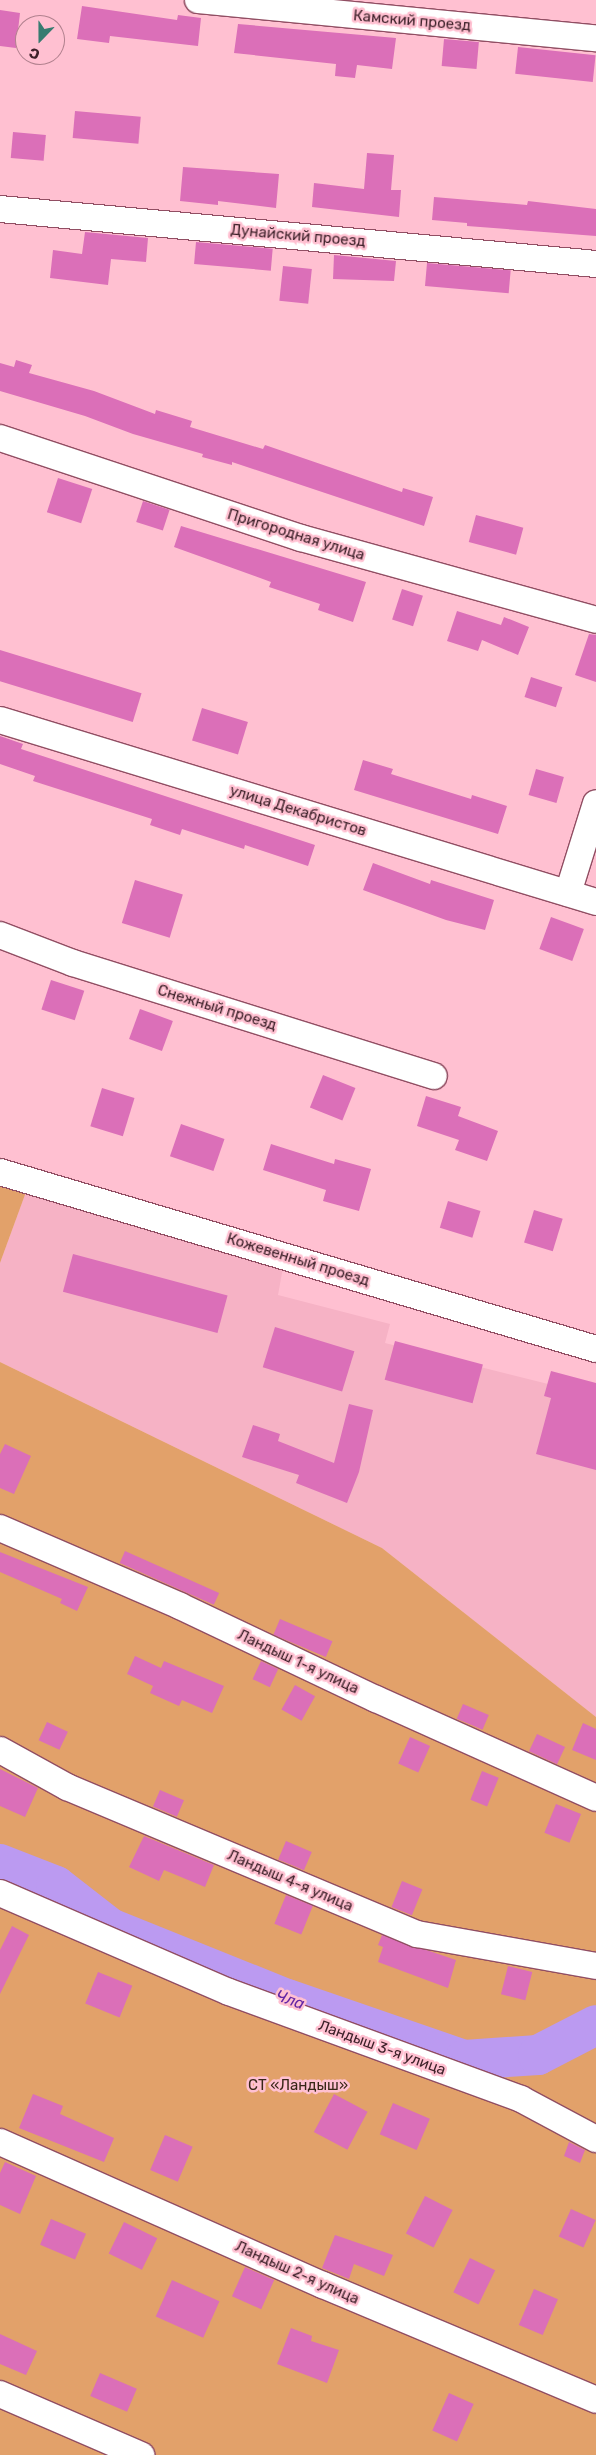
<!DOCTYPE html>
<html>
<head>
<meta charset="utf-8">
<style>
	body { margin:0 }
	#map { position:relative; width:596px; height:2455px; overflow:hidden; background:#ffc0d1; font-family:Rubik,sans-serif }
	div>[style] { position:absolute }
	.built>* { inset:0; background:#f6b2c5 }
	.green>* { inset:0; background:#e2a16a }
	.river>* { height:40px; margin:-20px; padding:0 20px; transform-origin:20px; border-radius:20px; background:#bb9af1 }
	.building>* { inset:0; background:#db6fb8; transform-origin:0 0 }
	.roads { filter:drop-shadow(1px 0 #914e63) drop-shadow(-1px 0 #914e63) drop-shadow(0 1px #914e63) drop-shadow(0 -1px #914e63) }
	.street>* { height:26px; margin:-13px; padding:0 13px; transform-origin:13px; border-radius:13px; background:#fff }
	span { translate:-50% -50%; white-space:nowrap; text-align:center; line-height:1.15; -webkit-text-stroke:5px #ffc0d1; paint-order:stroke }
	.street-label { font-size:15px; color:#3d2029 }
	.park-label { font-size:15px; color:#382616 }
	.water-label { font-size:16px; color:#6526a5; font-style:italic }
	.north { position:absolute; left:15px; top:15px; width:50px; height:50px; box-sizing:border-box; background:#ffc0d1; border:1px solid #b1808e; border-radius:50%; rotate:202deg; font-size:14px; font-weight:700; line-height:20px; text-align:center; color:#3d2029 }
	.north::after { content:''; display:block; margin:auto; width:18px; height:22px; background:#377b70; clip-path:polygon(50% 0,100% 100%,50% 72%,0 100%) }
</style>
</head>
<body>
<div id="map">
	<div class="built">
		<i style="clip-path:polygon(26px 1192px,284px 1262px,278px 1295px,390px 1324px,385px 1343px,596px 1396px,596px 1717px,382px 1548px,0 1362px,0 1263px)"></i>
	</div>
	<div class="green">
		<i style="clip-path:polygon(0 1184px,26px 1192px,0 1263px)"></i>
		<i style="clip-path:polygon(0 1362px,382px 1548px,596px 1717px,596px 2455px,0 2455px)"></i>
	</div>
	<div class="river">
		<i style="left:0;top:1864px;width:60px;rotate:21.4deg"></i>
		<i style="left:56px;top:1886px;width:68px;rotate:37.9deg"></i>
		<i style="left:110px;top:1928px;width:191px;rotate:21.9deg"></i>
		<i style="left:287px;top:1999px;width:187px;rotate:19deg"></i>
		<i style="left:464px;top:2060px;width:74px;rotate:-3.9deg"></i>
		<i style="left:538px;top:2055px;width:65px;rotate:-27.3deg"></i>
	</div>
	<div class="building">
		<i style="clip-path:polygon(82px 6px,177px 20px,178px 15px,201px 18px,198px 46px,110px 36px,109px 43px,77px 39px)"></i>
		<i style="clip-path:polygon(0 10px,20px 13px,16px 48px,0 46px)"></i>
		<i style="clip-path:polygon(238px 24px,396px 38px,392px 69px,357px 65px,355px 78px,335px 76px,336px 64px,234px 53px)"></i>
		<i style="left:444px;top:39px;width:35px;height:27px;rotate:5deg"></i>
		<i style="left:518px;top:47px;width:78px;height:27px;rotate:6deg"></i>
		<i style="left:75px;top:111px;width:66px;height:27px;rotate:5deg"></i>
		<i style="left:13px;top:132px;width:33px;height:26px;rotate:5deg"></i>
		<i style="clip-path:polygon(367px 153px,394px 155px,391px 190px,401px 190px,399px 217px,312px 207px,314px 183px,364px 189px)"></i>
		<i style="clip-path:polygon(183px 167px,279px 174px,276px 208px,218px 201px,218px 205px,180px 201px)"></i>
		<i style="clip-path:polygon(434px 197px,527px 205px,528px 201px,596px 209px,596px 236px,467px 226px,467px 223px,432px 220px)"></i>
		<i style="clip-path:polygon(85px 232px,148px 238px,146px 262px,111px 259px,108px 285px,50px 278px,53px 250px,82px 254px)"></i>
		<i style="left:196px;top:242px;width:77px;height:22px;rotate:5deg"></i>
		<i style="clip-path:polygon(334px 255px,396px 261px,394px 281px,333px 279px)"></i>
		<i style="left:427px;top:263px;width:84px;height:23px;rotate:5deg"></i>
		<i style="left:283px;top:266px;width:29px;height:35px;rotate:6deg"></i>
		<i style="clip-path:polygon(16px 360px,32px 365px,29px 373px,94px 391px,155px 414px,156px 410px,192px 421px,190px 427px,263px 449px,265px 445px,402px 492px,403px 488px,433px 497px,424px 526px,232px 462px,232px 465px,202px 457px,203px 454px,133px 434px,85px 416px,0 391px,0 363px,14px 367px)"></i>
		<i style="left:58px;top:478px;width:36px;height:36px;rotate:18deg"></i>
		<i style="left:143px;top:501px;width:28px;height:22px;rotate:18deg"></i>
		<i style="left:476px;top:515px;width:49px;height:28px;rotate:15deg"></i>
		<i style="clip-path:polygon(181px 526px,366px 582px,353px 622px,318px 610px,320px 604px,269px 587px,271px 582px,174px 547px)"></i>
		<i style="left:402px;top:589px;width:22px;height:32px;rotate:18deg"></i>
		<i style="clip-path:polygon(457px 611px,501px 625px,504px 617px,529px 627px,518px 655px,482px 640px,478px 651px,447px 641px)"></i>
		<i style="clip-path:polygon(589px 634px,596px 635px,596px 682px,575px 675px)"></i>
		<i style="left:0;top:650px;width:148px;height:30px;rotate:17deg"></i>
		<i style="left:531px;top:677px;width:33px;height:21px;rotate:18deg"></i>
		<i style="left:202px;top:708px;width:48px;height:34px;rotate:17deg"></i>
		<i style="clip-path:polygon(0 736px,23px 744px,21px 749px,315px 845px,308px 866px,245px 845px,244px 849px,182px 829px,180px 835px,150px 825px,152px 819px,33px 781px,35px 776px,0 764px)"></i>
		<i style="clip-path:polygon(363px 760px,393px 769px,391px 774px,471px 799px,472px 795px,507px 806px,498px 834px,354px 790px)"></i>
		<i style="left:536px;top:769px;width:29px;height:27px;rotate:16deg"></i>
		<i style="clip-path:polygon(373px 863px,430px 884px,431px 880px,494px 900px,485px 930px,446px 920px,363px 890px)"></i>
		<i style="left:135px;top:880px;width:50px;height:45px;rotate:17deg"></i>
		<i style="left:551px;top:917px;width:35px;height:34px;rotate:20deg"></i>
		<i style="left:51px;top:980px;width:35px;height:31px;rotate:18deg"></i>
		<i style="left:140px;top:1009px;width:35px;height:32px;rotate:20deg"></i>
		<i style="left:323px;top:1075px;width:35px;height:35px;rotate:22deg"></i>
		<i style="left:102px;top:1088px;width:34px;height:40px;rotate:17deg"></i>
		<i style="clip-path:polygon(426px 1096px,461px 1107px,458px 1116px,498px 1131px,487px 1161px,455px 1150px,459px 1140px,417px 1126px)"></i>
		<i style="left:181px;top:1124px;width:46px;height:34px;rotate:19deg"></i>
		<i style="clip-path:polygon(271px 1144px,334px 1164px,335px 1159px,371px 1169px,359px 1211px,323px 1201px,326px 1190px,263px 1170px)"></i>
		<i style="left:448px;top:1201px;width:34px;height:28px;rotate:17deg"></i>
		<i style="left:534px;top:1210px;width:30px;height:34px;rotate:17deg"></i>
		<i style="left:73px;top:1254px;width:160px;height:39px;rotate:15deg"></i>
		<i style="left:275px;top:1327px;width:83px;height:42px;rotate:17deg"></i>
		<i style="left:395px;top:1341px;width:91px;height:40px;rotate:15deg"></i>
		<i style="clip-path:polygon(551px 1371px,596px 1383px,596px 1470px,536px 1454px,551px 1398px,544px 1396px)"></i>
		<i style="clip-path:polygon(349px 1404px,373px 1410px,359px 1472px,347px 1503px,296px 1483px,299px 1475px,242px 1457px,253px 1425px,280px 1434px,278px 1441px,334px 1463px)"></i>
		<i style="clip-path:polygon(5px 1444px,31px 1456px,14px 1494px,0 1488px,0 1454px)"></i>
		<i style="left:125px;top:1551px;width:103px;height:13px;rotate:24deg"></i>
		<i style="clip-path:polygon(0 1552px,88px 1587px,77px 1611px,60px 1603px,62px 1599px,0 1572px)"></i>
		<i style="left:280px;top:1619px;width:57px;height:17px;rotate:23deg"></i>
		<i style="clip-path:polygon(135px 1656px,161px 1668px,164px 1661px,224px 1686px,212px 1713px,182px 1700px,179px 1706px,150px 1693px,153px 1686px,127px 1674px)"></i>
		<i style="left:261px;top:1661px;width:19px;height:20px;rotate:25deg"></i>
		<i style="left:295px;top:1685px;width:23px;height:28px;rotate:29deg"></i>
		<i style="left:463px;top:1704px;width:28px;height:16px;rotate:23deg"></i>
		<i style="left:47px;top:1722px;width:23px;height:20px;rotate:25deg"></i>
		<i style="clip-path:polygon(583px 1723px,596px 1729px,596px 1760px,572px 1750px)"></i>
		<i style="left:537px;top:1734px;width:31px;height:19px;rotate:25deg"></i>
		<i style="left:410px;top:1737px;width:22px;height:29px;rotate:24deg"></i>
		<i style="clip-path:polygon(0 1769px,38px 1788px,25px 1817px,0 1806px)"></i>
		<i style="left:482px;top:1771px;width:18px;height:31px;rotate:22deg"></i>
		<i style="left:160px;top:1790px;width:26px;height:18px;rotate:23deg"></i>
		<i style="left:556px;top:1804px;width:27px;height:31px;rotate:22deg"></i>
		<i style="clip-path:polygon(144px 1836px,214px 1865px,205px 1887px,164px 1870px,159px 1881px,129px 1867px)"></i>
		<i style="left:286px;top:1841px;width:28px;height:20px;rotate:23deg"></i>
		<i style="left:402px;top:1881px;width:22px;height:28px;rotate:22deg"></i>
		<i style="left:286px;top:1895px;width:29px;height:31px;rotate:22deg"></i>
		<i style="clip-path:polygon(12px 1926px,29px 1935px,0 1994px,0 1950px)"></i>
		<i style="clip-path:polygon(382px 1935px,456px 1960px,448px 1988px,378px 1962px,383px 1947px,378px 1945px)"></i>
		<i style="left:508px;top:1966px;width:25px;height:29px;rotate:14deg"></i>
		<i style="left:98px;top:1972px;width:37px;height:34px;rotate:22deg"></i>
		<i style="clip-path:polygon(33px 2094px,63px 2106px,60px 2114px,114px 2138px,104px 2162px,19px 2128px)"></i>
		<i style="left:334px;top:2094px;width:38px;height:43px;rotate:28deg"></i>
		<i style="left:393px;top:2103px;width:40px;height:34px;rotate:23deg"></i>
		<i style="left:165px;top:2135px;width:30px;height:38px;rotate:23deg"></i>
		<i style="clip-path:polygon(569px 2142px,585px 2150px,580px 2163px,564px 2156px)"></i>
		<i style="clip-path:polygon(5px 2162px,36px 2176px,20px 2214px,0 2205px,0 2173px)"></i>
		<i style="left:425px;top:2196px;width:31px;height:42px;rotate:27deg"></i>
		<i style="left:571px;top:2209px;width:27px;height:30px;rotate:24deg"></i>
		<i style="left:51px;top:2219px;width:38px;height:28px;rotate:23deg"></i>
		<i style="left:124px;top:2222px;width:37px;height:35px;rotate:26deg"></i>
		<i style="clip-path:polygon(335px 2235px,393px 2255px,384px 2276px,354px 2264px,349px 2279px,322px 2268px)"></i>
		<i style="left:470px;top:2258px;width:28px;height:38px;rotate:26deg"></i>
		<i style="left:245px;top:2267px;width:32px;height:32px;rotate:24deg"></i>
		<i style="left:172px;top:2280px;width:52px;height:40px;rotate:24deg"></i>
		<i style="left:534px;top:2289px;width:26px;height:39px;rotate:23deg"></i>
		<i style="clip-path:polygon(291px 2328px,312px 2336px,311px 2341px,339px 2350px,327px 2383px,277px 2364px)"></i>
		<i style="clip-path:polygon(0 2334px,37px 2351px,26px 2375px,0 2364px)"></i>
		<i style="left:100px;top:2373px;width:40px;height:25px;rotate:23deg"></i>
		<i style="left:449px;top:2393px;width:27px;height:41px;rotate:24deg"></i>
	</div>
	<div class="roads">
		<div class="street">
			<i style="left:198px;top:0;width:400px;rotate:5.5deg"></i>
			<i style="left:0;top:209px;width:599px;rotate:5.27deg"></i>
			<i style="left:0;top:438px;width:317px;rotate:18.4deg"></i>
			<i style="left:301px;top:538px;width:306px;rotate:15.5deg"></i>
			<i style="left:0;top:720px;width:623px;rotate:16.98deg"></i>
			<i style="left:568px;top:893px;width:94px;rotate:-72.7deg"></i>
			<i style="left:0;top:935px;width:78px;rotate:21deg"></i>
			<i style="left:73px;top:963px;width:378px;rotate:17.4deg"></i>
			<i style="left:0;top:1172px;width:622px;rotate:16.54deg"></i>
			<i style="left:0;top:1528px;width:196px;rotate:23.4deg"></i>
			<i style="left:180px;top:1606px;width:217px;rotate:25.4deg"></i>
			<i style="left:376px;top:1699px;width:241px;rotate:24.2deg"></i>
			<i style="left:0;top:1750px;width:77px;rotate:28.9deg"></i>
			<i style="left:67px;top:1787px;width:380px;rotate:22.8deg"></i>
			<i style="left:417px;top:1934px;width:182px;rotate:10.1deg"></i>
			<i style="left:0;top:1893px;width:249px;rotate:23.4deg"></i>
			<i style="left:229px;top:1992px;width:311px;rotate:20.1deg"></i>
			<i style="left:521px;top:2099px;width:85px;rotate:28.1deg"></i>
			<i style="left:0;top:2142px;width:353px;rotate:23.9deg"></i>
			<i style="left:323px;top:2285px;width:296px;rotate:22.8deg"></i>
			<i style="left:0;top:2394px;width:154px;rotate:23.4deg"></i>
		</div>
	</div>
	<div class="street-label">
		<span style="left:412px;top:21px;rotate:5deg">Камский проезд</span>
		<span style="left:298px;top:236px;rotate:5deg">Дунайский проезд</span>
		<span style="left:296px;top:535px;rotate:17deg">Пригородная улица</span>
		<span style="left:298px;top:811px;rotate:17deg">улица Декабристов</span>
		<span style="left:217px;top:1008px;rotate:17deg">Снежный проезд</span>
		<span style="left:298px;top:1260px;rotate:17deg">Кожевенный проезд</span>
		<span style="left:298px;top:1662px;rotate:25deg">Ландыш 1-я улица</span>
		<span style="left:290px;top:1881px;rotate:23deg">Ландыш 4-я улица</span>
		<span style="left:382px;top:2048px;rotate:20deg">Ландыш 3-я улица</span>
		<span style="left:297px;top:2273px;rotate:24deg">Ландыш 2-я улица</span>
	</div>
	<div class="park-label">
		<span style="left:298px;top:2086px">СТ «Ландыш»</span>
	</div>
	<div class="water-label">
		<span style="left:290px;top:2000px;rotate:20deg">Чла</span>
	</div>
	<div class="north">С</div>
</div>
</body>
</html>
